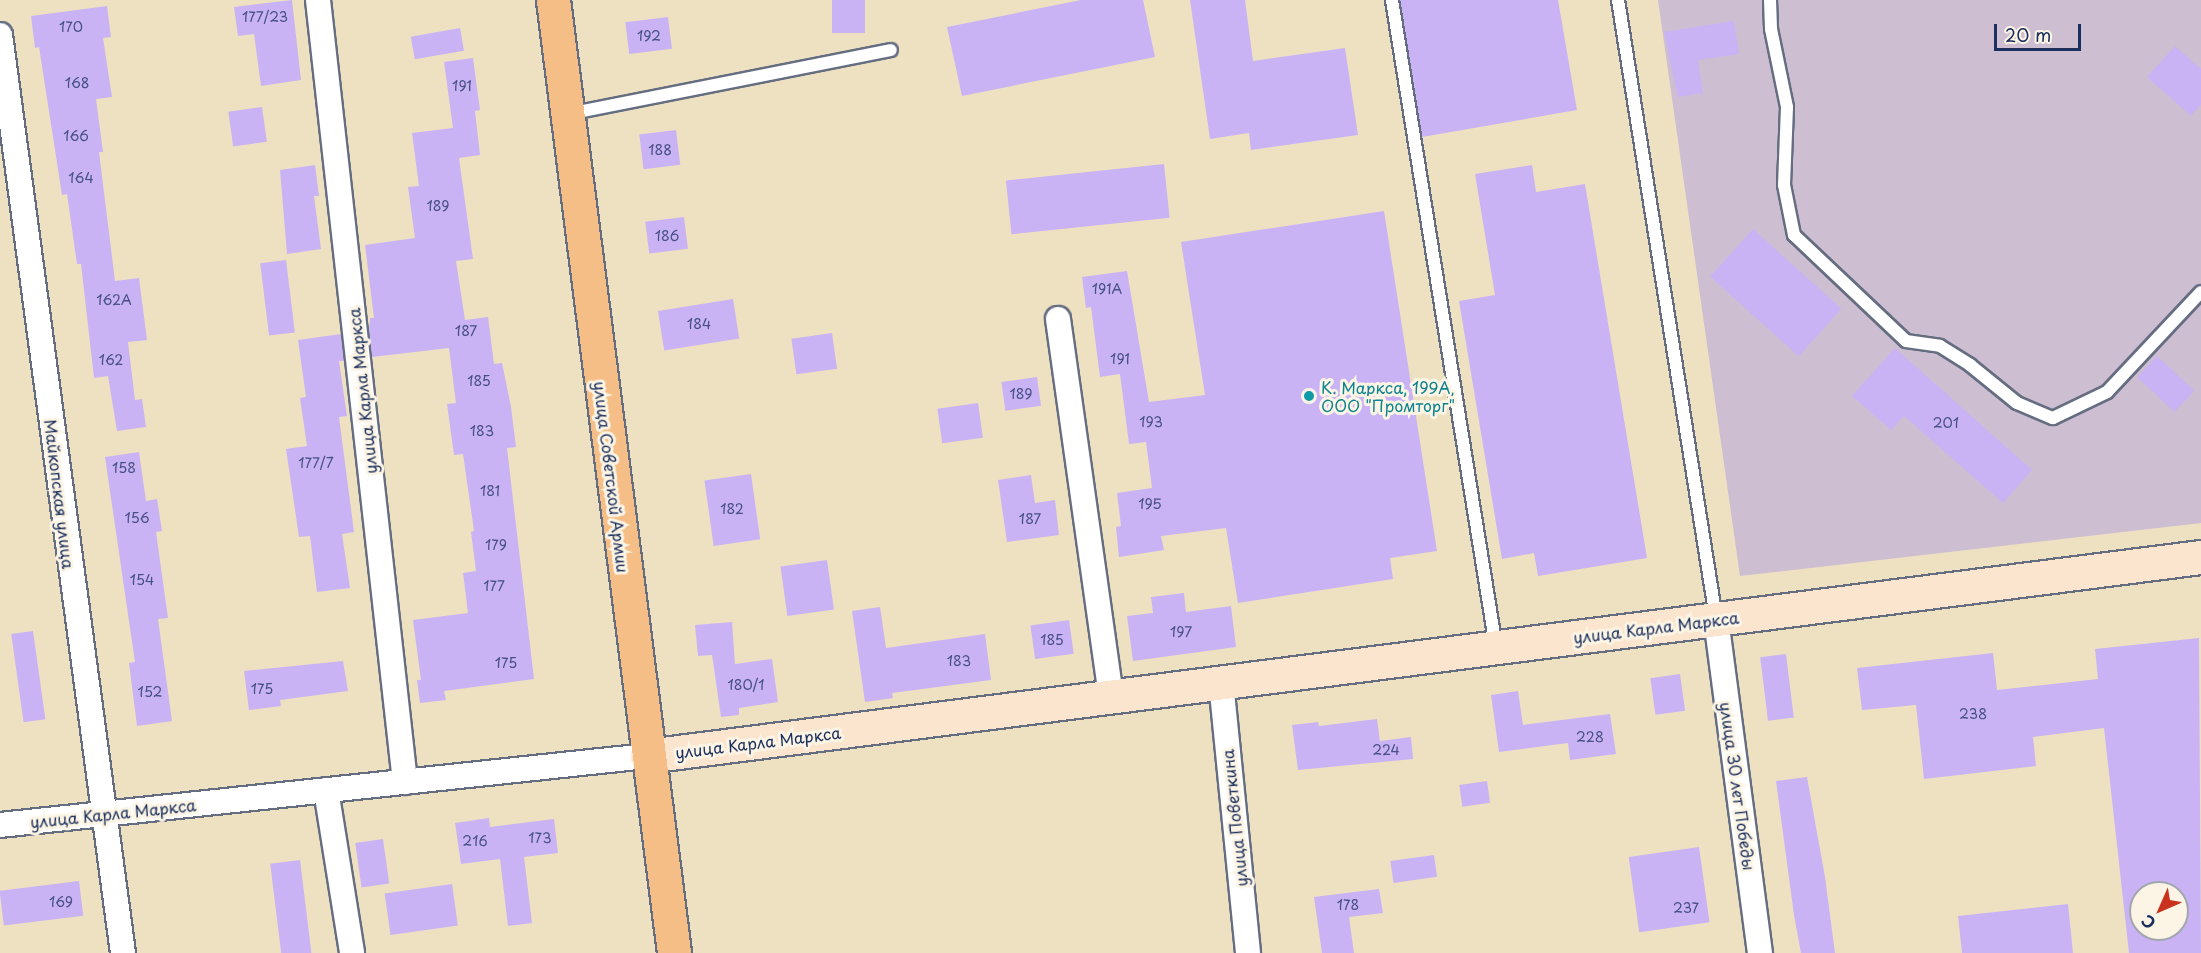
<!DOCTYPE html>
<html>
<head>
<meta charset="utf-8">
<style>
	body { margin:0 }
	#map { position:relative; width:2201px; height:953px; overflow:hidden; background:#eee1c1; font-family:"Playpen Sans",sans-serif }
	div>[style] { position:absolute }
	.industrial>* { inset:0; background:#cdbed2 }
	.building>* { inset:0; background:#c9b3f5; transform-origin:0 0 }
	.roads { filter:drop-shadow(2px 0 #656d81) drop-shadow(-2px 0 #656d81) drop-shadow(0 2px #656d81) drop-shadow(0 -2px #656d81) }
	.lane>* { height:12px; margin:-6px; padding:0 6px; transform-origin:6px; border-radius:6px; background:#fff }
	.street>* { height:24px; margin:-12px; padding:0 12px; transform-origin:12px; border-radius:12px; background:#fff }
	.secondary>* { height:33px; margin:-16.5px; padding:0 16.5px; transform-origin:16.5px; border-radius:16.5px; background:#fbe5cf }
	.primary>* { height:33px; margin:-16.5px; padding:0 16.5px; transform-origin:16.5px; border-radius:16.5px; background:#f6be87 }
	.dots>* { width:16px; height:16px; translate:-50% -50%; box-sizing:border-box; border:3px solid #fcf5e5; border-radius:50% }
	span { translate:-50% -50%; white-space:nowrap; text-align:center; line-height:1.15; -webkit-text-stroke:6px #fcf5e5; paint-order:stroke }
	.number-label { font-size:14px; color:#465084 }
	.number-label span { -webkit-text-stroke-width:0 }
	.culture-label { font-size:16px; color:#0d838f }
	.left { translate:0 -50%; text-align:left }
	.street-label { font-size:16px; color:#1b2f5e }
	.north { position:absolute; left:2129px; top:881px; width:60px; height:60px; box-sizing:border-box; background:#fcf5e5; border:2px solid #a2a6af; border-radius:50%; rotate:225deg; font-size:16px; font-weight:700; line-height:24px; text-align:center; color:#1b2f5e }
	.north::after { content:''; display:block; margin:auto; width:21px; height:27px; background:#c8321e; clip-path:polygon(50% 0,100% 100%,50% 72%,0 100%) }
	.scale { position:absolute; left:1994px; top:24px; width:87px; height:27px; box-sizing:border-box; border:3px solid #1b2f5e; border-top:0; padding-left:8px; font-size:18px; line-height:21px; white-space:nowrap; color:#1b2f5e; -webkit-text-stroke:4px #fcf5e5; paint-order:stroke }
</style>
</head>
<body>
<div id="map">
	<div class="industrial">
		<i style="clip-path:polygon(1658px 0,2201px 0,2201px 523px,1740px 576px)"></i>
	</div>
	<div class="building">
		<i style="clip-path:polygon(292px 0,301px 80px,261px 86px,254px 34px,238px 36px,234px 7px)"></i>
		<i style="left:832px;top:0;width:33px;height:33px"></i>
		<i style="clip-path:polygon(1081px 0,1143px 0,1155px 57px,962px 96px,947px 27px)"></i>
		<i style="clip-path:polygon(1190px 0,1245px 0,1253px 61px,1345px 48px,1358px 135px,1251px 150px,1249px 133px,1210px 139px)"></i>
		<i style="clip-path:polygon(1400px 0,1558px 0,1577px 110px,1422px 137px)"></i>
		<i style="clip-path:polygon(107px 6px,111px 37px,103px 38px,112px 97px,96px 99px,103px 152px,99px 152px,115px 281px,139px 278px,147px 340px,128px 342px,135px 400px,142px 399px,146px 427px,117px 431px,108px 376px,94px 378px,81px 264px,77px 264px,67px 194px,62px 195px,39px 47px,35px 48px,31px 16px)"></i>
		<i style="left:668px;top:17px;width:32px;height:43px;rotate:83deg"></i>
		<i style="clip-path:polygon(1734px 21px,1739px 54px,1698px 60px,1703px 93px,1678px 97px,1664px 32px)"></i>
		<i style="left:460px;top:28px;width:23px;height:50px;rotate:80deg"></i>
		<i style="clip-path:polygon(2175px 46px,2201px 69px,2201px 104px,2191px 116px,2147px 77px)"></i>
		<i style="clip-path:polygon(473px 58px,480px 110px,475px 111px,480px 155px,459px 158px,473px 259px,456px 261px,465px 320px,488px 317px,494px 364px,502px 363px,511px 407px,516px 447px,507px 448px,534px 679px,444px 691px,446px 700px,420px 703px,417px 680px,421px 680px,413px 620px,468px 613px,463px 573px,476px 571px,471px 532px,474px 531px,463px 454px,454px 455px,447px 404px,456px 403px,449px 348px,372px 357px,369px 331px,370px 318px,374px 318px,365px 245px,415px 238px,408px 187px,419px 186px,412px 133px,453px 128px,444px 62px)"></i>
		<i style="left:262px;top:107px;width:35px;height:34px;rotate:82deg"></i>
		<i style="left:676px;top:130px;width:35px;height:37px;rotate:83deg"></i>
		<i style="left:1164px;top:164px;width:54px;height:159px;rotate:84deg"></i>
		<i style="clip-path:polygon(315px 165px,319px 196px,314px 196px,321px 249px,287px 254px,280px 170px)"></i>
		<i style="clip-path:polygon(1532px 165px,1536px 192px,1585px 184px,1647px 558px,1538px 576px,1534px 553px,1502px 559px,1459px 301px,1495px 295px,1475px 174px)"></i>
		<i style="clip-path:polygon(1384px 211px,1437px 551px,1390px 558px,1393px 579px,1238px 603px,1226px 528px,1161px 536px,1164px 550px,1119px 557px,1116px 527px,1121px 526px,1117px 493px,1152px 488px,1146px 442px,1129px 444px,1120px 374px,1100px 377px,1091px 307px,1086px 308px,1082px 277px,1127px 271px,1149px 402px,1205px 395px,1181px 242px)"></i>
		<i style="left:684px;top:217px;width:32px;height:39px;rotate:83deg"></i>
		<i style="left:1753px;top:229px;width:119px;height:64px;rotate:42deg"></i>
		<i style="left:286px;top:260px;width:73px;height:26px;rotate:83deg"></i>
		<i style="left:733px;top:299px;width:40px;height:76px;rotate:81deg"></i>
		<i style="left:832px;top:333px;width:36px;height:41px;rotate:82deg"></i>
		<i style="clip-path:polygon(341px 334px,344px 361px,339px 361px,347px 416px,339px 417px,354px 532px,342px 534px,350px 588px,317px 592px,310px 536px,299px 537px,286px 449px,307px 446px,300px 398px,306px 397px,298px 340px)"></i>
		<i style="clip-path:polygon(1895px 348px,2032px 470px,2003px 503px,1904px 416px,1891px 430px,1852px 396px)"></i>
		<i style="left:2157px;top:356px;width:51px;height:29px;rotate:43deg"></i>
		<i style="left:1037px;top:377px;width:29px;height:36px;rotate:82deg"></i>
		<i style="left:978px;top:403px;width:35px;height:41px;rotate:82deg"></i>
		<i style="clip-path:polygon(139px 452px,146px 501px,157px 499px,162px 531px,156px 532px,168px 618px,158px 619px,172px 721px,137px 726px,129px 663px,135px 662px,105px 457px)"></i>
		<i style="left:751px;top:474px;width:66px;height:47px;rotate:82deg"></i>
		<i style="clip-path:polygon(1031px 475px,1035px 503px,1055px 500px,1059px 535px,1007px 542px,998px 480px)"></i>
		<i style="left:827px;top:560px;width:50px;height:47px;rotate:82deg"></i>
		<i style="clip-path:polygon(1184px 593px,1186px 612px,1231px 606px,1236px 647px,1133px 661px,1127px 616px,1153px 613px,1151px 597px)"></i>
		<i style="clip-path:polygon(880px 607px,886px 648px,985px 634px,991px 680px,892px 693px,893px 698px,865px 702px,852px 611px)"></i>
		<i style="left:1069px;top:620px;width:34px;height:39px;rotate:82deg"></i>
		<i style="clip-path:polygon(732px 622px,735px 664px,772px 659px,778px 702px,739px 708px,739px 715px,721px 717px,712px 655px,698px 656px,695px 625px)"></i>
		<i style="left:33px;top:631px;width:89px;height:22px;rotate:82deg"></i>
		<i style="clip-path:polygon(evenodd,2199px 638px,2201px 953px,2129px 953px,2104px 728px,2033px 737px,2036px 766px,1924px 779px,1916px 705px,1862px 710px,1857px 668px,1993px 653px,1997px 690px,2098px 679px,2095px 649px,2199px 638px,2141px 893px,2177px 893px,2177px 929px,2141px 929px,2141px 893px)"></i>
		<i style="left:1786px;top:654px;width:64px;height:26px;rotate:83deg"></i>
		<i style="clip-path:polygon(343px 661px,348px 691px,280px 700px,281px 706px,249px 710px,244px 671px)"></i>
		<i style="left:1680px;top:674px;width:37px;height:30px;rotate:82deg"></i>
		<i style="clip-path:polygon(1518px 691px,1523px 725px,1610px 714px,1616px 754px,1570px 760px,1568px 743px,1499px 752px,1491px 695px)"></i>
		<i style="clip-path:polygon(1377px 719px,1380px 741px,1411px 737px,1413px 759px,1298px 770px,1292px 725px,1318px 722px,1319px 726px)"></i>
		<i style="clip-path:polygon(1807px 777px,1825px 877px,1835px 953px,1801px 953px,1794px 915px,1776px 781px)"></i>
		<i style="left:1487px;top:781px;width:22px;height:28px;rotate:82deg"></i>
		<i style="clip-path:polygon(489px 818px,490px 827px,554px 819px,558px 853px,524px 857px,532px 923px,508px 926px,500px 859px,461px 864px,455px 823px)"></i>
		<i style="left:383px;top:839px;width:45px;height:28px;rotate:82deg"></i>
		<i style="left:1699px;top:847px;width:76px;height:71px;rotate:82deg"></i>
		<i style="left:1434px;top:855px;width:22px;height:44px;rotate:82deg"></i>
		<i style="left:300px;top:860px;width:94px;height:30px;rotate:83deg"></i>
		<i style="left:79px;top:881px;width:35px;height:80px;rotate:83deg"></i>
		<i style="left:452px;top:884px;width:42px;height:68px;rotate:82deg"></i>
		<i style="clip-path:polygon(1379px 889px,1383px 913px,1349px 917px,1354px 953px,1322px 953px,1314px 897px)"></i>
		<i style="clip-path:polygon(2068px 904px,2073px 953px,1962px 953px,1958px 916px)"></i>
	</div>
	<div class="roads">
		<div class="lane">
			<i style="left:1392px;top:0;width:655px;rotate:80.87deg"></i>
			<i style="left:1618px;top:0;width:626px;rotate:80.99deg"></i>
			<i style="left:1770px;top:0;width:29px;rotate:88deg"></i>
			<i style="left:1771px;top:29px;width:80px;rotate:78.4deg"></i>
			<i style="left:1787px;top:107px;width:78px;rotate:92.2deg"></i>
			<i style="left:1784px;top:185px;width:51px;rotate:78.7deg"></i>
			<i style="left:1794px;top:235px;width:154px;rotate:43.4deg"></i>
			<i style="left:1906px;top:341px;width:34px;rotate:8deg"></i>
			<i style="left:1940px;top:346px;width:36px;rotate:32deg"></i>
			<i style="left:1970px;top:365px;width:60px;rotate:39deg"></i>
			<i style="left:2017px;top:403px;width:39px;rotate:23deg"></i>
			<i style="left:2053px;top:418px;width:60px;rotate:-25.7deg"></i>
			<i style="left:2107px;top:392px;width:137px;rotate:-46.8deg"></i>
			<i style="left:568px;top:114px;width:329px;rotate:-11.2deg"></i>
		</div>
		<div class="street">
			<i style="left:318px;top:0;width:787px;rotate:83.65deg"></i>
			<i style="left:0;top:35px;width:926px;rotate:82.37deg"></i>
			<i style="left:1058px;top:319px;width:382px;rotate:82deg"></i>
			<i style="left:1716px;top:619px;width:337px;rotate:82.5deg"></i>
			<i style="left:1221px;top:682px;width:272px;rotate:84.3deg"></i>
			<i style="left:326px;top:790px;width:165px;rotate:80.9deg"></i>
			<i style="left:0;top:825px;width:651px;rotate:-6.09deg"></i>
		</div>
		<div class="secondary">
			<i style="left:647px;top:756px;width:1567px;rotate:-7.3deg"></i>
		</div>
		<div class="primary">
			<i style="left:553px;top:0;width:961px;rotate:82.76deg"></i>
		</div>
	</div>
	<div class="dots">
		<i style="left:1309px;top:396px;background:#0f9aa8"></i>
	</div>
	<div class="number-label">
		<span style="left:265px;top:17px">177/23</span>
		<span style="left:71px;top:27px">170</span>
		<span style="left:649px;top:36px">192</span>
		<span style="left:77px;top:83px">168</span>
		<span style="left:462px;top:86px">191</span>
		<span style="left:76px;top:136px">166</span>
		<span style="left:660px;top:150px">188</span>
		<span style="left:81px;top:178px">164</span>
		<span style="left:438px;top:206px">189</span>
		<span style="left:667px;top:236px">186</span>
		<span style="left:1107px;top:289px">191А</span>
		<span style="left:114px;top:300px">162А</span>
		<span style="left:699px;top:324px">184</span>
		<span style="left:466px;top:331px">187</span>
		<span style="left:1120px;top:359px">191</span>
		<span style="left:111px;top:360px">162</span>
		<span style="left:479px;top:381px">185</span>
		<span style="left:1021px;top:394px">189</span>
		<span style="left:1151px;top:422px">193</span>
		<span style="left:1946px;top:423px">201</span>
		<span style="left:482px;top:431px">183</span>
		<span style="left:316px;top:463px">177/7</span>
		<span style="left:124px;top:468px">158</span>
		<span style="left:490px;top:491px">181</span>
		<span style="left:1150px;top:504px">195</span>
		<span style="left:732px;top:509px">182</span>
		<span style="left:137px;top:518px">156</span>
		<span style="left:1030px;top:519px">187</span>
		<span style="left:496px;top:545px">179</span>
		<span style="left:142px;top:580px">154</span>
		<span style="left:494px;top:586px">177</span>
		<span style="left:1181px;top:632px">197</span>
		<span style="left:1052px;top:640px">185</span>
		<span style="left:959px;top:661px">183</span>
		<span style="left:506px;top:663px">175</span>
		<span style="left:746px;top:685px">180/1</span>
		<span style="left:262px;top:689px">175</span>
		<span style="left:150px;top:692px">152</span>
		<span style="left:1973px;top:714px">238</span>
		<span style="left:1590px;top:737px">228</span>
		<span style="left:1386px;top:750px">224</span>
		<span style="left:540px;top:838px">173</span>
		<span style="left:475px;top:841px">216</span>
		<span style="left:61px;top:902px">169</span>
		<span style="left:1348px;top:905px">178</span>
		<span style="left:1686px;top:908px">237</span>
	</div>
	<div class="culture-label">
		<span class="left" style="left:1321px;top:396px">К. Маркса, 199А,<br>ООО "Промторг"</span>
	</div>
	<div class="street-label">
		<span style="left:362px;top:391px;rotate:-96deg">улица Карла Маркса</span>
		<span style="left:612px;top:477px;rotate:83deg">улица Советской Армии</span>
		<span style="left:60px;top:494px;rotate:83deg">Майкопская улица</span>
		<span style="left:1656px;top:627px;rotate:-7deg">улица Карла Маркса</span>
		<span style="left:758px;top:742px;rotate:-7deg">улица Карла Маркса</span>
		<span style="left:1738px;top:786px;rotate:82deg">улица 30 лет Победы</span>
		<span style="left:113px;top:813px;rotate:-6deg">улица Карла Маркса</span>
		<span style="left:1234px;top:818px;rotate:-96deg">улица Поветкина</span>
	</div>
	<div class="north">С</div>
	<div class="scale">20 m</div>
</div>
</body>
</html>
